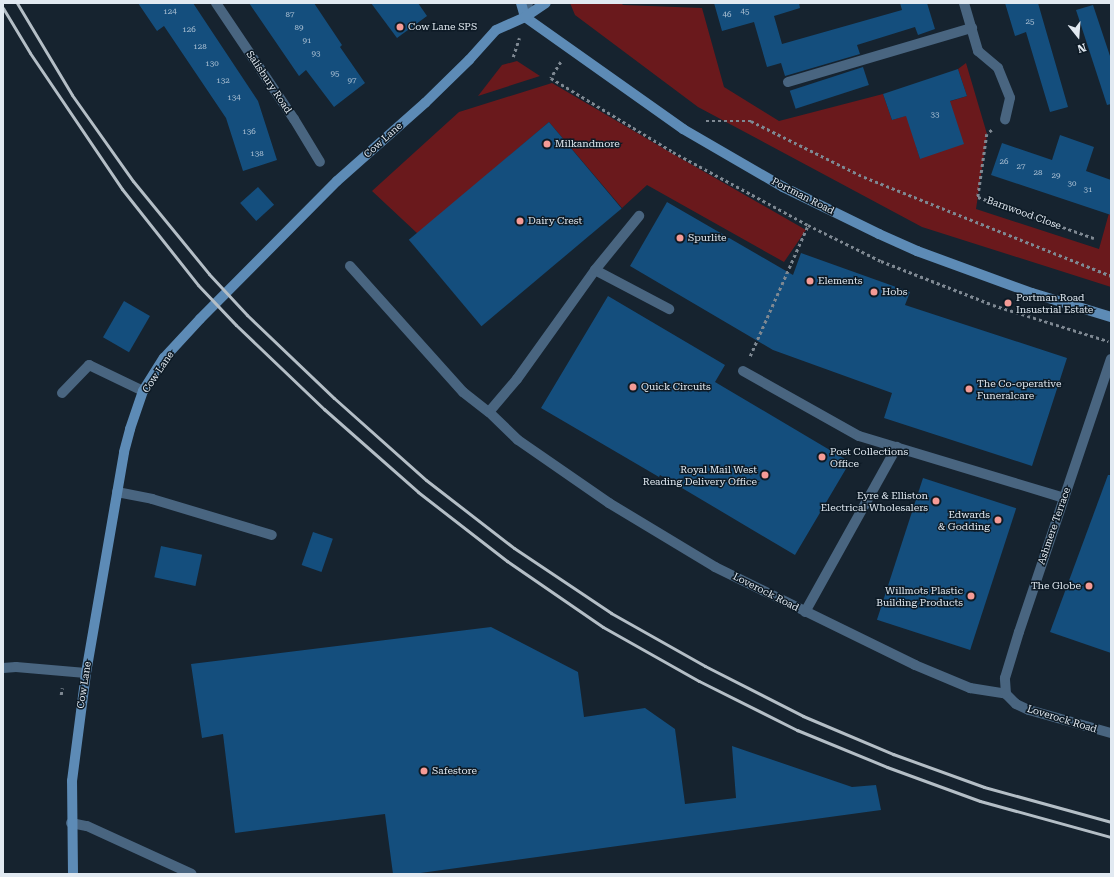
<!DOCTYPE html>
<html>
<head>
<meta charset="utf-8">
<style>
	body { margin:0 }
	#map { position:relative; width:1114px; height:877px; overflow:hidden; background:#16232f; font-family:"Roboto Serif",serif }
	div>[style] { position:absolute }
	.green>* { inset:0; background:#6a191c }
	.building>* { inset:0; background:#144e7d; transform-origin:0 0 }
	.path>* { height:2.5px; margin-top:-1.25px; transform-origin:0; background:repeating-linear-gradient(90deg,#7e8892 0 3px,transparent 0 6px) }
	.lane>* { height:10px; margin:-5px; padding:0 5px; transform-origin:5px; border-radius:5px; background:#496580 }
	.street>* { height:10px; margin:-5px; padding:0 5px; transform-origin:5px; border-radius:5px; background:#496580 }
	.secondary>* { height:10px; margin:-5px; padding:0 5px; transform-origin:5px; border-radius:5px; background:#5d8bb6 }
	.rail>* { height:3px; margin:-1.5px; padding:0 1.5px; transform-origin:1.5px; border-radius:1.5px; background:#b4bec6 }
	.dots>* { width:11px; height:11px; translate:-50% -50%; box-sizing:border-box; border:2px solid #0d1a25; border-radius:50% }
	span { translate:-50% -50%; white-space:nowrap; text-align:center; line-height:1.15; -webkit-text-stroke:3px #0d1a25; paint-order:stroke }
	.number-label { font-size:8px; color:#aec2d4 }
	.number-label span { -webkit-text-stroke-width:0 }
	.poi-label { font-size:10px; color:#e1e9f1 }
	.left { translate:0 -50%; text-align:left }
	.right { translate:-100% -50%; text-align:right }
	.street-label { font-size:10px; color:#e1e9f1 }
	.frame { position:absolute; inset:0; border:4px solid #e1e9f1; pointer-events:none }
	.north { position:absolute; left:1058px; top:16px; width:40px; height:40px; -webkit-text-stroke:3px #0d1a25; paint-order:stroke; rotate:163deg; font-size:11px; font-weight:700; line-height:16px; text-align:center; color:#e1e9f1 }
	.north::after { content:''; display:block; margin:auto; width:14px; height:18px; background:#e1e9f1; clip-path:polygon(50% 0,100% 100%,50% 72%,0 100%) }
</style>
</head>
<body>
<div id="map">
	<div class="green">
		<i style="clip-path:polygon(570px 3px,621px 3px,623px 5px,702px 8px,724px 87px,779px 121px,883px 94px,892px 120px,918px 112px,921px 144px,916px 146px,920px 159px,938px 105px,967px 96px,958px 69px,966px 63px,987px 134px,976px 209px,1099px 249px,1111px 206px,1111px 287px,922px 227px,698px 107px,575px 15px)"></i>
		<i style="clip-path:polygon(517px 61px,540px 76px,478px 96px,502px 65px)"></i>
		<i style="clip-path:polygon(552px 83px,668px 151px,806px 230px,784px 262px,647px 185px,622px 208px,549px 122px,418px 234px,372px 191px,459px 112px)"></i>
	</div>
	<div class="building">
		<i style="clip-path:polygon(138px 3px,193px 3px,258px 101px,277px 160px,243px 171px,226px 118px,164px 26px,157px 31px)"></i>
		<i style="clip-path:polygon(249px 3px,314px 3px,342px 45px,340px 47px,365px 83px,334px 107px,306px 70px,299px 76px)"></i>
		<i style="clip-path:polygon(371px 3px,418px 3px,427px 16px,397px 38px)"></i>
		<i style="clip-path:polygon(714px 3px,799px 3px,800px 8px,774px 16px,782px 44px,902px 10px,900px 3px,927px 3px,935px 29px,918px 35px,915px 27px,857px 45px,860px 54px,785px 76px,781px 63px,767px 67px,754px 22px,722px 31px)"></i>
		<i style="clip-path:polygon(1005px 3px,1038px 3px,1068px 107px,1050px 112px,1026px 32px,1015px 36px)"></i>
		<i style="clip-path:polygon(1093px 5px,1111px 59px,1111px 104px,1107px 105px,1076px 10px)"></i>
		<i style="left:863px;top:67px;width:19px;height:77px;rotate:72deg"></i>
		<i style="clip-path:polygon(958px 69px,967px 96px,950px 101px,964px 144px,920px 159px,906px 116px,892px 120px,883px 94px)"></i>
		<i style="left:549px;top:122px;width:113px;height:183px;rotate:50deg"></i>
		<i style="clip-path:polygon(1060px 135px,1094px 147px,1086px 171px,1111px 180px,1111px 215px,991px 175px,1002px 143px,1052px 160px)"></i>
		<i style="left:258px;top:187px;width:24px;height:24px;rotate:48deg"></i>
		<i style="clip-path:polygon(667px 202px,793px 275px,801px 253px,910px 292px,905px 305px,1067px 358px,1032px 466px,884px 418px,892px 393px,773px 350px,630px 266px)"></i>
		<i style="clip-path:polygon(608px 296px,725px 365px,715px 382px,850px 462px,795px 555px,660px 475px,659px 477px,541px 408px)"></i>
		<i style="left:124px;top:301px;width:30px;height:42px;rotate:30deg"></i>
		<i style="clip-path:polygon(1108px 475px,1111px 475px,1111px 653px,1050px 632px)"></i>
		<i style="left:923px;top:478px;width:98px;height:149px;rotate:18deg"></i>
		<i style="left:313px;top:532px;width:21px;height:35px;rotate:19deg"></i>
		<i style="left:161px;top:546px;width:42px;height:32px;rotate:12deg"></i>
		<i style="clip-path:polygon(491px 627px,578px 672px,584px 717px,645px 708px,675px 729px,685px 804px,736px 798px,732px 746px,852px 787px,876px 785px,881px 810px,413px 874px,393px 874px,385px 814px,235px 833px,223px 734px,202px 738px,191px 664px)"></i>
	</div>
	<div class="path">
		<i style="left:513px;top:57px;width:20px;rotate:-72deg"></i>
		<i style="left:561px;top:62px;width:19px;rotate:122deg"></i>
		<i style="left:551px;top:78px;width:143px;rotate:31.2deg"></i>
		<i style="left:673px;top:152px;width:153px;rotate:28.4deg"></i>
		<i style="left:808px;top:225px;width:81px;rotate:26.3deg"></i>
		<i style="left:881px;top:261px;width:120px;rotate:21.4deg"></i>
		<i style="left:993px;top:305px;width:121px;rotate:17.4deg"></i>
		<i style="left:706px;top:121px;width:45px"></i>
		<i style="left:751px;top:121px;width:126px;rotate:26.4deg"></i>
		<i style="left:864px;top:177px;width:266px;rotate:21.8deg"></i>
		<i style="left:992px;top:130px;width:6px;rotate:141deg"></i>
		<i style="left:987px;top:134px;width:64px;rotate:98.1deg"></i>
		<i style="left:978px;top:197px;width:123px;rotate:19.5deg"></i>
		<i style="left:750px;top:356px;width:143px;rotate:-66.1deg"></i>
		<i style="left:61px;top:695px;width:7px;rotate:-82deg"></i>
	</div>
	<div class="lane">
		<i style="left:525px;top:17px;width:14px;rotate:-78deg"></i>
		<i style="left:788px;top:82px;width:192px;rotate:-16.4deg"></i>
		<i style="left:350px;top:266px;width:169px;rotate:48.1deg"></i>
		<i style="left:463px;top:392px;width:33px;rotate:38deg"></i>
		<i style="left:595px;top:270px;width:84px;rotate:27.8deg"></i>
		<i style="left:743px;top:371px;width:133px;rotate:29.3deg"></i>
		<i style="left:859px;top:436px;width:214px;rotate:16.8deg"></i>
		<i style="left:517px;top:379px;width:134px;rotate:-54.4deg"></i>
		<i style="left:595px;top:270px;width:70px;rotate:-50.8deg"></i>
		<i style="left:62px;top:393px;width:39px;rotate:-46deg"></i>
		<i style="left:89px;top:365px;width:60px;rotate:25.7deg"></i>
		<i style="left:117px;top:492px;width:36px;rotate:11deg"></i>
		<i style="left:152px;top:499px;width:125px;rotate:16.7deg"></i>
		<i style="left:805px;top:612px;width:189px;rotate:-60.9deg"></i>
		<i style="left:3px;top:668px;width:13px;rotate:-4deg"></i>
		<i style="left:16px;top:667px;width:70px;rotate:4.9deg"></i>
		<i style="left:71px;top:823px;width:16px;rotate:11deg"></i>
		<i style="left:87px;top:826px;width:115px;rotate:24.6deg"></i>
	</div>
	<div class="street">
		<i style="left:216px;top:3px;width:140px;rotate:56.1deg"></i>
		<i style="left:294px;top:119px;width:50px;rotate:58.8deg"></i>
		<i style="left:964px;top:3px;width:50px;rotate:73.7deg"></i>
		<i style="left:978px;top:51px;width:26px;rotate:40deg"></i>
		<i style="left:998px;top:68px;width:32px;rotate:68deg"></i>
		<i style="left:1010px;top:98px;width:22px;rotate:103deg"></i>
		<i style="left:517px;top:379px;width:43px;rotate:130.3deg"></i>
		<i style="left:489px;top:412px;width:40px;rotate:44deg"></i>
		<i style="left:518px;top:440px;width:111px;rotate:34.7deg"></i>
		<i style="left:609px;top:503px;width:124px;rotate:31.1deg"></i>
		<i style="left:715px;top:567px;width:223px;rotate:26.1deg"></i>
		<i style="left:915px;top:665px;width:60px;rotate:22.7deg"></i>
		<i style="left:970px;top:688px;width:36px;rotate:9deg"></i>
		<i style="left:1006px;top:694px;width:14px;rotate:45deg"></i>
		<i style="left:1016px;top:704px;width:14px;rotate:25deg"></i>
		<i style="left:1029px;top:710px;width:85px;rotate:15.7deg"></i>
		<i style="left:1006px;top:694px;width:16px;rotate:-94deg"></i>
		<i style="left:1005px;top:678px;width:48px;rotate:-73.1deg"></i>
		<i style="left:1019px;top:632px;width:288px;rotate:-71.4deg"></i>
	</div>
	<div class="secondary">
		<i style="left:521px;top:3px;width:15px;rotate:74deg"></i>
		<i style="left:525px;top:17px;width:194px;rotate:35.3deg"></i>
		<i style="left:683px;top:129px;width:116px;rotate:30.1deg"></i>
		<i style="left:783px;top:187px;width:107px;rotate:26.1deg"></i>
		<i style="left:879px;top:234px;width:42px;rotate:24.1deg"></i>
		<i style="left:917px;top:251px;width:122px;rotate:20.1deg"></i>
		<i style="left:1032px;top:293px;width:83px;rotate:16.9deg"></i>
		<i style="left:73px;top:874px;width:93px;rotate:-90.6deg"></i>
		<i style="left:72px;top:781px;width:109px;rotate:-82.6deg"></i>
		<i style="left:86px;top:673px;width:224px;rotate:-80.2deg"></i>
		<i style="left:124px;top:452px;width:24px;rotate:-75deg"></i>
		<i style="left:130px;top:429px;width:40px;rotate:-71.1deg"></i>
		<i style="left:143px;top:391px;width:39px;rotate:-58deg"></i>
		<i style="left:164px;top:358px;width:53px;rotate:-47.3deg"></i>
		<i style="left:200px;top:319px;width:194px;rotate:-45.2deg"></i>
		<i style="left:337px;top:181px;width:118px;rotate:-41.6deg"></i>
		<i style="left:425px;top:103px;width:62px;rotate:-44.3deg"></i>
		<i style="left:469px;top:60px;width:40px;rotate:-48deg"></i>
		<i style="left:496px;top:30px;width:32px;rotate:-24deg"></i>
		<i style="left:525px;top:17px;width:25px;rotate:-34deg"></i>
	</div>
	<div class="rail">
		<i style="left:17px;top:3px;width:107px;rotate:59.1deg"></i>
		<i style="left:72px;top:95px;width:105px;rotate:54.7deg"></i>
		<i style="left:133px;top:181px;width:120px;rotate:50.7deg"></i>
		<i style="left:209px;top:274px;width:56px;rotate:47.2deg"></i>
		<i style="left:247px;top:315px;width:120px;rotate:43.7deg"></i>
		<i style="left:334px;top:398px;width:123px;rotate:41.7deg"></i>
		<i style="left:426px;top:480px;width:111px;rotate:37.7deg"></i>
		<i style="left:514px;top:548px;width:117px;rotate:33.8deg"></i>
		<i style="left:611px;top:613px;width:108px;rotate:29.4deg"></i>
		<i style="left:705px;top:666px;width:110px;rotate:27deg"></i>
		<i style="left:803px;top:716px;width:98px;rotate:22.9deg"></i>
		<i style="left:893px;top:754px;width:97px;rotate:19.9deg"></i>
		<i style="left:984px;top:787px;width:132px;rotate:15.4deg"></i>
		<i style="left:3px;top:8px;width:52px;rotate:59deg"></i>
		<i style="left:30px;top:53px;width:164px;rotate:55.9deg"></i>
		<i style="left:122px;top:189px;width:122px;rotate:51.6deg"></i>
		<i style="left:198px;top:285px;width:55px;rotate:46.5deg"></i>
		<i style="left:236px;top:325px;width:122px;rotate:43.7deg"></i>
		<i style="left:324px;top:409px;width:125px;rotate:41.4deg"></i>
		<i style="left:418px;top:492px;width:113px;rotate:37.8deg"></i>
		<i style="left:507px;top:561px;width:116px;rotate:34.5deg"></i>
		<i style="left:603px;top:627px;width:110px;rotate:29.4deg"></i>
		<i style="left:699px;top:681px;width:110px;rotate:26.6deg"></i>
		<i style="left:797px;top:730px;width:97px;rotate:22.3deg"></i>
		<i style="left:887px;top:767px;width:99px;rotate:20.1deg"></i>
		<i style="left:980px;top:801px;width:136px;rotate:15.4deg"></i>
	</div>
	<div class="dots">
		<i style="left:400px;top:27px;background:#f59b96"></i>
		<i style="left:547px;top:144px;background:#f59b96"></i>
		<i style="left:520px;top:221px;background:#f59b96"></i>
		<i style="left:680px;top:238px;background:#f59b96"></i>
		<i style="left:810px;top:281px;background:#f59b96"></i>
		<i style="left:874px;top:292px;background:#f59b96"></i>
		<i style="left:1008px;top:303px;background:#f59b96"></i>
		<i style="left:633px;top:387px;background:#f59b96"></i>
		<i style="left:969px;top:389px;background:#f59b96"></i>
		<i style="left:822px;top:457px;background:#f59b96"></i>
		<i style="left:765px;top:475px;background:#f59b96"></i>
		<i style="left:936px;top:501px;background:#f59b96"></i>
		<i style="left:998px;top:520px;background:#f59b96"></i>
		<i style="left:1089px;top:586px;background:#f59b96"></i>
		<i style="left:971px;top:596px;background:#f59b96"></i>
		<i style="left:424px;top:771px;background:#f59b96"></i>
	</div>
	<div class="number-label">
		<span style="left:170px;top:12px">124</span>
		<span style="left:745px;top:12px">45</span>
		<span style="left:290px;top:15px">87</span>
		<span style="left:727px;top:15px">46</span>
		<span style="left:1030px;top:22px">25</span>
		<span style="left:299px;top:28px">89</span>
		<span style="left:189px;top:30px">126</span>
		<span style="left:307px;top:41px">91</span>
		<span style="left:200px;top:47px">128</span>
		<span style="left:316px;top:54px">93</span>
		<span style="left:212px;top:64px">130</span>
		<span style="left:335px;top:74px">95</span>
		<span style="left:223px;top:81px">132</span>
		<span style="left:352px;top:81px">97</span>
		<span style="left:234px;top:98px">134</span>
		<span style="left:935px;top:115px">33</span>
		<span style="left:249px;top:132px">136</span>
		<span style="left:257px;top:154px">138</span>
		<span style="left:1004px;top:162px">26</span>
		<span style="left:1021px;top:167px">27</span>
		<span style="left:1038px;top:173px">28</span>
		<span style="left:1056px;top:176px">29</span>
		<span style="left:1072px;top:184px">30</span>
		<span style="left:1088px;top:190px">31</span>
	</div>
	<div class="poi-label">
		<span class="left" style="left:408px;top:27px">Cow Lane SPS</span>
		<span class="left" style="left:555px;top:144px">Milkandmore</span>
		<span class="left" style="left:528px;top:221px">Dairy Crest</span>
		<span class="left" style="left:688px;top:238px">Spurlite</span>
		<span class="left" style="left:818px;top:281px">Elements</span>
		<span class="left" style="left:882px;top:292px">Hobs</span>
		<span class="left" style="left:1016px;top:303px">Portman Road<br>Insustrial Estate</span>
		<span class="left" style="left:977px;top:389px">The Co-operative<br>Funeralcare</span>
		<span class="left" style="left:641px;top:387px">Quick Circuits</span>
		<span class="left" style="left:830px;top:457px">Post Collections<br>Office</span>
		<span class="right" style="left:757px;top:475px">Royal Mail West<br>Reading Delivery Office</span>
		<span class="right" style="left:928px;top:501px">Eyre &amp; Elliston<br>Electrical Wholesalers</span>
		<span class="right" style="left:990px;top:520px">Edwards<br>&amp; Godding</span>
		<span class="right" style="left:1081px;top:586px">The Globe</span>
		<span class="right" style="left:963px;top:596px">Willmots Plastic<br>Building Products</span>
		<span class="left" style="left:432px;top:771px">Safestore</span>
	</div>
	<div class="street-label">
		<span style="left:269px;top:82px;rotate:56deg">Salisbury Road</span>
		<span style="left:383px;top:140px;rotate:-42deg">Cow Lane</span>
		<span style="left:803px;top:196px;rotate:27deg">Portman Road</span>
		<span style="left:1024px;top:213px;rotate:20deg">Barnwood Close</span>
		<span style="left:158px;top:372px;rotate:-56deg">Cow Lane</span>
		<span style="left:1054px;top:526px;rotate:-71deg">Ashmere Terrace</span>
		<span style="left:766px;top:592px;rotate:27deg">Loverock Road</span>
		<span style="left:84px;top:685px;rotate:-81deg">Cow Lane</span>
		<span style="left:1062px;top:719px;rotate:17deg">Loverock Road</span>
	</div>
	<div class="frame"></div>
	<div class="north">N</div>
</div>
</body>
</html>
